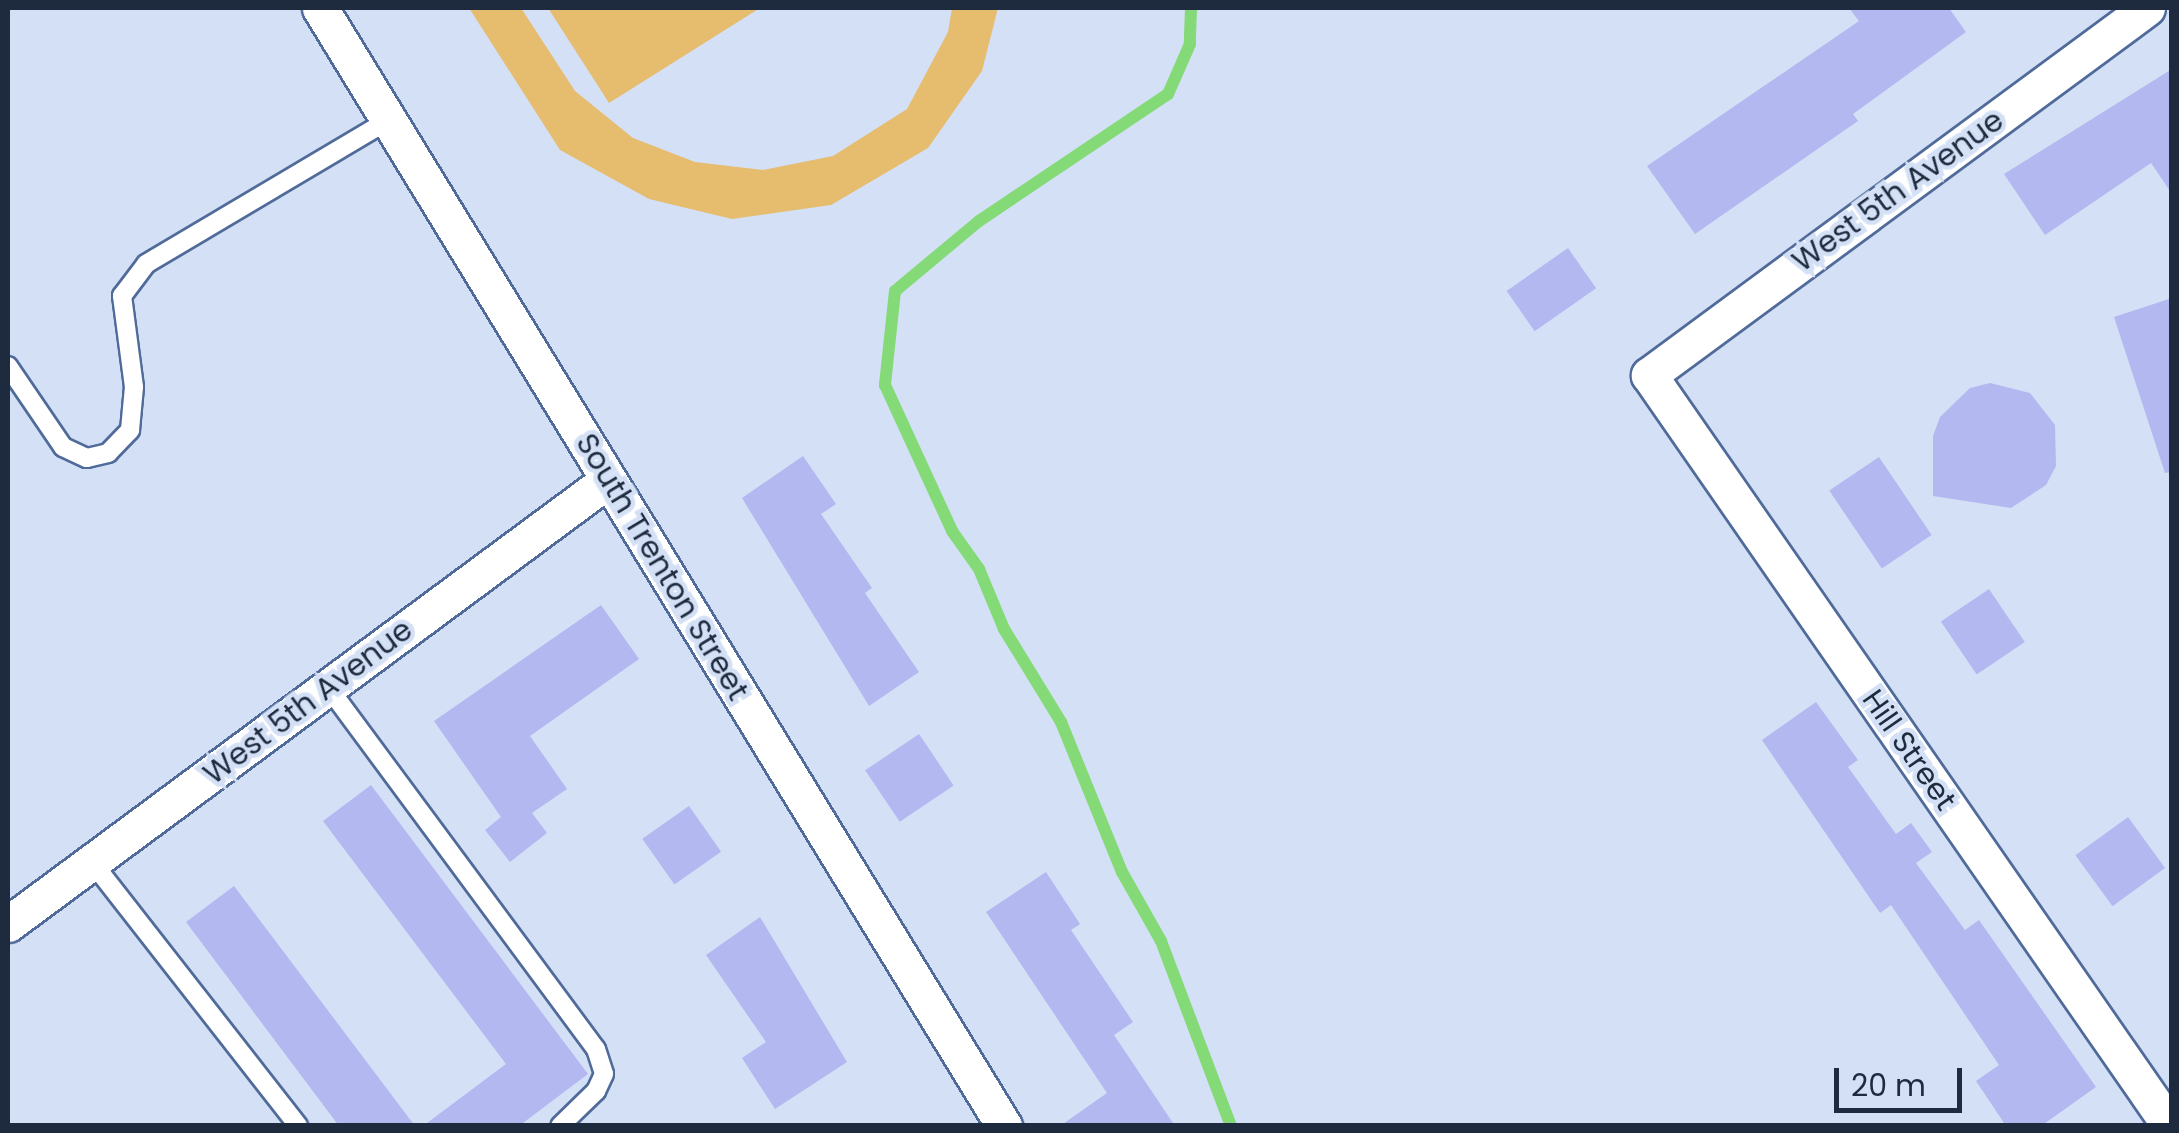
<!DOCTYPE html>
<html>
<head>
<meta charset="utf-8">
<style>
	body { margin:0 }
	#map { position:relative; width:2179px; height:1133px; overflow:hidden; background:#d4e0f5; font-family:Poppins,sans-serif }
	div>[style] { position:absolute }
	.green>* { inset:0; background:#e6bc6f }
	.stream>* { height:12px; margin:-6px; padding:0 6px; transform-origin:6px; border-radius:6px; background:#84da76 }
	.building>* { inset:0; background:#b4b8f1; transform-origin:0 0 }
	.roads { filter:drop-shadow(2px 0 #506b9a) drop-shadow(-2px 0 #506b9a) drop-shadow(0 2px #506b9a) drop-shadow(0 -2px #506b9a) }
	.service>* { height:18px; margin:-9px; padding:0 9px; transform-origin:9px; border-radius:9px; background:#fff }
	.minor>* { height:35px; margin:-17.5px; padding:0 17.5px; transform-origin:17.5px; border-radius:17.5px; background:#fff }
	span { translate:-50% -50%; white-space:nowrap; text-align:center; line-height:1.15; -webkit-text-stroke:9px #d4e0f5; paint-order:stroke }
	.street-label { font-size:30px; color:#1e2a3d }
	.frame { position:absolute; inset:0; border:10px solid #1e2a3d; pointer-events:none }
	.scale { position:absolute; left:1834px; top:1068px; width:128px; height:45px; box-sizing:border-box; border:5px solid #1e2a3d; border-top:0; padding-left:12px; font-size:30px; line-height:35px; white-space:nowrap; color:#1e2a3d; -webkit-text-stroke:8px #d4e0f5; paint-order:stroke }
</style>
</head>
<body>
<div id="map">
	<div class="green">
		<i style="clip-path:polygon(469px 8px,521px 8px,575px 91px,633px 138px,695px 162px,763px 170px,833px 156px,907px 109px,948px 32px,952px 8px,998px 8px,982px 71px,928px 148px,831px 205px,732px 219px,649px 199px,560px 150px)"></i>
		<i style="clip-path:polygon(548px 8px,760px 8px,609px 103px)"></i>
	</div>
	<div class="stream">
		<i style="left:1191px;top:8px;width:36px;rotate:92deg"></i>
		<i style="left:1190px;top:44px;width:55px;rotate:113.7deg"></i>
		<i style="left:1168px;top:94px;width:228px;rotate:146.1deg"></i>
		<i style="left:979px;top:221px;width:109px;rotate:140.2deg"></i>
		<i style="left:895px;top:291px;width:95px;rotate:96.1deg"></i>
		<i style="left:885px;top:385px;width:161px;rotate:65.3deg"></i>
		<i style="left:952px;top:531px;width:47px;rotate:54.6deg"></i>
		<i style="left:979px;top:569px;width:65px;rotate:67.4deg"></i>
		<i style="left:1004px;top:629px;width:109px;rotate:58.5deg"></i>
		<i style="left:1061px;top:722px;width:162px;rotate:67.9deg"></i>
		<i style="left:1122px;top:872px;width:79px;rotate:60.5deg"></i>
		<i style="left:1161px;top:941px;width:198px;rotate:69.3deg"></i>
	</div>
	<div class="building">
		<i style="clip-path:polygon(1849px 8px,1949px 8px,1966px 32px,1853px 114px,1858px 121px,1695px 234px,1647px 166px,1859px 21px)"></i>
		<i style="clip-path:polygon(2172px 69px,2172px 194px,2151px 163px,2045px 235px,2004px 174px)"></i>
		<i style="left:1568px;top:248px;width:49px;height:75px;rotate:55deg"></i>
		<i style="clip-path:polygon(2172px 298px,2172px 472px,2165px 473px,2114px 317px)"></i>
		<i style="clip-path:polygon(1990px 383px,2030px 393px,2055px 425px,2056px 466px,2046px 485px,2011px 508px,1933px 496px,1933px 436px,1940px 417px,1970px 388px)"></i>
		<i style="clip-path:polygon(803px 456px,836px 504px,821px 514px,872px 588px,865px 593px,919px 672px,869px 706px,742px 498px)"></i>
		<i style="left:1879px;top:457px;width:94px;height:60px;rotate:56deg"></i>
		<i style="left:1989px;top:589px;width:64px;height:58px;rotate:56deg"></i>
		<i style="clip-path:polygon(601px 605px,639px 659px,530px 736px,567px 789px,532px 813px,547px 833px,510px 862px,485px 830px,501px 817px,434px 721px)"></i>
		<i style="clip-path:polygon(1816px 702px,1858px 760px,1848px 767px,1896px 834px,1911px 823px,1932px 852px,1916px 863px,1965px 930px,1979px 920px,2096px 1087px,2041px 1126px,2006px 1126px,1976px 1081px,1999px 1065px,1891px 905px,1880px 913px,1762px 740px)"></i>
		<i style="left:919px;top:734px;width:62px;height:65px;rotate:56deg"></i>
		<i style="clip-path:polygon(371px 785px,588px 1074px,519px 1126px,423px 1126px,506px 1064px,323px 821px)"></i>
		<i style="left:689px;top:806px;width:56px;height:57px;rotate:55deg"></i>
		<i style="left:2128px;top:817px;width:63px;height:65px;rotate:54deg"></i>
		<i style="clip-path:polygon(1046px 872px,1080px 924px,1071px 930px,1133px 1022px,1114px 1035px,1175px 1126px,1060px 1126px,1107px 1093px,986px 912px)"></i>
		<i style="clip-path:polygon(234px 886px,415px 1126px,339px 1126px,186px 922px)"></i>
		<i style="clip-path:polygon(760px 917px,847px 1062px,775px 1109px,742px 1058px,766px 1042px,706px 955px)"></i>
	</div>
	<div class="roads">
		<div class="service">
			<i style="left:8px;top:366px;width:98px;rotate:55.8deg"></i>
			<i style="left:63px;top:447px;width:26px;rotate:25deg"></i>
			<i style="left:87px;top:458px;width:22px;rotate:-13deg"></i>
			<i style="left:108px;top:453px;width:32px;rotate:-46deg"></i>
			<i style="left:130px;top:430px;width:43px;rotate:-84.7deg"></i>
			<i style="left:134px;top:387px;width:92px;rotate:-97.5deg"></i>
			<i style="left:122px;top:296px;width:40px;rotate:-53deg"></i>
			<i style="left:146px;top:264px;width:282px;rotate:-30.7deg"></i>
			<i style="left:328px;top:687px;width:450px;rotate:53.5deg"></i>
			<i style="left:596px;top:1049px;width:26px;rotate:72deg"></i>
			<i style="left:604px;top:1074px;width:19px;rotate:115deg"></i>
			<i style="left:596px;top:1091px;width:50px;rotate:135.8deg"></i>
			<i style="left:92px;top:862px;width:335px;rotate:52deg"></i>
		</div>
		<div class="minor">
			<i style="left:320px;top:8px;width:1311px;rotate:58.54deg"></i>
			<i style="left:2147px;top:8px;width:619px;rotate:143.61deg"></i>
			<i style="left:1649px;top:375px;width:914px;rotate:55.25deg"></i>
			<i style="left:8px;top:924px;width:746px;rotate:-36.5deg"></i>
		</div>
	</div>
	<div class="street-label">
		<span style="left:1898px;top:191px;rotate:-36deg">West 5th Avenue</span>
		<span style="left:662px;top:567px;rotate:59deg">South Trenton Street</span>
		<span style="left:308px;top:702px;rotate:-37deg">West 5th Avenue</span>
		<span style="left:1909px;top:750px;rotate:55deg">Hill Street</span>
	</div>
	<div class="frame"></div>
	<div class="scale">20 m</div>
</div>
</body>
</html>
